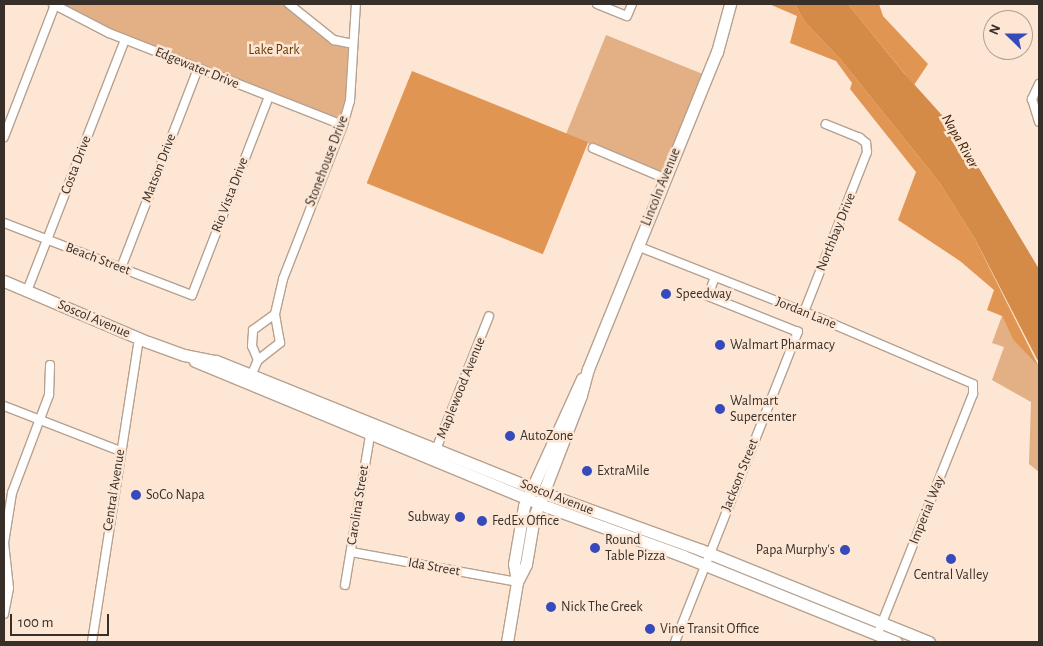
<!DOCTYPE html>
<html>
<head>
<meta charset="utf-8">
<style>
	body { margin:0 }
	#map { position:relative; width:1043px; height:646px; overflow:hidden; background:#fde6d4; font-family:"Alegreya Sans",sans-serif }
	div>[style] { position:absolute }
	.green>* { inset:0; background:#e3af85; transform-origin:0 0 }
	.forest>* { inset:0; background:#e19553; transform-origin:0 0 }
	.water>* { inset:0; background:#d58b48 }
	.roads { filter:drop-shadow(1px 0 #b6a190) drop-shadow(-1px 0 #b6a190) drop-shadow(0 1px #b6a190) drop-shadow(0 -1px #b6a190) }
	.street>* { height:8px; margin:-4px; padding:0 4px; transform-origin:4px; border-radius:4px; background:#fff }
	.secondary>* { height:11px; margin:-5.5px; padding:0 5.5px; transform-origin:5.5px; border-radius:5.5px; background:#fff }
	.dots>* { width:14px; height:14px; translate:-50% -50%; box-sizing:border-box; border:2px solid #fde6d4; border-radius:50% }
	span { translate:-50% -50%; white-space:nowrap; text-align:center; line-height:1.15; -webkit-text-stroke:5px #fde6d4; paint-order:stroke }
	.park-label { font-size:14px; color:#693901 }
	.street-label { font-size:14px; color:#382f29 }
	.poi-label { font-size:14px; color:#382f29 }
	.left { translate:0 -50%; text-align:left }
	.right { translate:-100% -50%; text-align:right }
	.water-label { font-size:15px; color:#412306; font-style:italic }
	.frame { position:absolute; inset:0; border:5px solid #382f29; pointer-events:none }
	.north { position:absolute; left:983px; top:10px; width:50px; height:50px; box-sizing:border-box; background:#fde6d4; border:1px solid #ae9d90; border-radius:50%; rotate:292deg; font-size:14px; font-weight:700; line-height:20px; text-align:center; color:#382f29 }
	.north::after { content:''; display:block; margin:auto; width:18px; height:22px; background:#374abc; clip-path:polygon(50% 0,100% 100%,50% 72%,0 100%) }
	.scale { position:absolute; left:10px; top:614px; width:99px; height:22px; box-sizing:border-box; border:2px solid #382f29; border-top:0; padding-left:6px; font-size:15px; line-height:18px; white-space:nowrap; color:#382f29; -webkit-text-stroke:4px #fde6d4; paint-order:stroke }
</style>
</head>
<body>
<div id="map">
	<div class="green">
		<i style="clip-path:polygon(53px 4px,290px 4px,334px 40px,353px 44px,343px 125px,109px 33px)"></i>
		<i style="left:606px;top:35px;width:109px;height:107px;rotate:22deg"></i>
		<i style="clip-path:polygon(1002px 316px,1013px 340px,1039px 367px,1039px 472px,1029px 464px,1031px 402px,992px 380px,1004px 347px,992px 343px)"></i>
	</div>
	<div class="forest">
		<i style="clip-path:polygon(769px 4px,795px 4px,804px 21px,841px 60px,939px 182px,975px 239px,1039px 367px,1013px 340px,1002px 316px,987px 310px,994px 290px,960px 261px,898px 220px,916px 172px,850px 89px,852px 83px,836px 61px,790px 43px,797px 16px)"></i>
		<i style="clip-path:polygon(848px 4px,879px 4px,883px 16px,928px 64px,914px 85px)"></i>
		<i style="left:412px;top:71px;width:190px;height:121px;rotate:22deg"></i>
	</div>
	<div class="water">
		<i style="clip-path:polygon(795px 4px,848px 4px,904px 73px,958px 133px,1039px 269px,1039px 363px,975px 239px,939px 182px,841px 60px,804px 21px)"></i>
	</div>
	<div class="roads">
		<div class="street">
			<i style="left:53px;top:4px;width:63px;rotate:27.4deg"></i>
			<i style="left:109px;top:33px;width:251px;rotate:21.5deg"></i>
			<i style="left:289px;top:4px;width:58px;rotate:38.7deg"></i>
			<i style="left:334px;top:40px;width:19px;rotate:12deg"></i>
			<i style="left:597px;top:4px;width:32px;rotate:22deg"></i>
			<i style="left:627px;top:16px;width:13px;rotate:-67deg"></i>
			<i style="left:1039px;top:84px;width:17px;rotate:115deg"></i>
			<i style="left:1032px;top:99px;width:24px;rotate:73deg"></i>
			<i style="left:4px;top:137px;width:142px;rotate:-68.9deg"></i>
			<i style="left:593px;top:148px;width:77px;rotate:22.9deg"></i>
			<i style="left:4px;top:223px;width:201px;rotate:21deg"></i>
			<i style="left:192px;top:295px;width:213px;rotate:-68.8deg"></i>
			<i style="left:637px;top:246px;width:188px;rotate:21.5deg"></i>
			<i style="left:812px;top:315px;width:175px;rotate:23.2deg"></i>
			<i style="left:973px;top:384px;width:10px;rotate:90deg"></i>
			<i style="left:973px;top:394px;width:259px;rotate:111.7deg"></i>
			<i style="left:121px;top:268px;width:214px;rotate:-68.9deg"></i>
			<i style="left:27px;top:291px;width:270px;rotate:-68.7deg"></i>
			<i style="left:804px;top:312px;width:172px;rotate:-68.5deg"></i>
			<i style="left:867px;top:152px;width:9px;rotate:-96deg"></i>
			<i style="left:866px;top:143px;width:8px;rotate:-140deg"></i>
			<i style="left:860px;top:138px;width:37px;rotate:-158deg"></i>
			<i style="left:258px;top:360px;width:15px;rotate:-113deg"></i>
			<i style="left:252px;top:346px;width:16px;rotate:-86deg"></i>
			<i style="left:253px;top:330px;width:27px;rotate:-36deg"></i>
			<i style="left:250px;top:378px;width:20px;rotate:-66deg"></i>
			<i style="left:258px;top:360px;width:28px;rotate:-38deg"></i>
			<i style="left:280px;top:343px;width:29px;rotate:-100deg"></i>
			<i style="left:275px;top:314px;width:36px;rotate:-77deg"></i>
			<i style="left:283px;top:279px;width:165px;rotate:-68.7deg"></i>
			<i style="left:343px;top:125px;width:25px;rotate:-74deg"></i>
			<i style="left:350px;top:101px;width:97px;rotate:-86.5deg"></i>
			<i style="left:4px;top:406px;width:124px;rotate:21.2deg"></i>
			<i style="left:435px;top:452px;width:146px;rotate:-68.3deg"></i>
			<i style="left:351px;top:552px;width:169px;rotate:10.2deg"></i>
			<i style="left:345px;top:585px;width:158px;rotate:-80.5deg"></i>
			<i style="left:4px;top:614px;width:26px;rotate:-79deg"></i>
			<i style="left:9px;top:588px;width:45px;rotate:-96.3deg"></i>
			<i style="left:4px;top:543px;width:51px;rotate:-80.9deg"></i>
			<i style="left:12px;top:493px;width:105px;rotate:-69.3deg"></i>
			<i style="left:49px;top:395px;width:30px;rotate:-88deg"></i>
			<i style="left:92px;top:642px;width:308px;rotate:-81.2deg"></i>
			<i style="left:675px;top:642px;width:334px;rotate:-68.4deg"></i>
			<i style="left:798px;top:332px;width:97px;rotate:-158.2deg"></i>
			<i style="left:708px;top:296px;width:20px;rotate:-70deg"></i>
		</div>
		<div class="secondary">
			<i style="left:4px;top:281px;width:156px;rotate:23deg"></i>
			<i style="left:148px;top:342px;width:38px;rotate:20deg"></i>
			<i style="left:184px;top:355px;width:33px;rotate:11deg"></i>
			<i style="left:216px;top:361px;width:362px;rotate:21.9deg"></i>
			<i style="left:552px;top:496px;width:158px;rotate:19.9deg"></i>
			<i style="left:701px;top:550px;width:246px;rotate:22deg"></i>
			<i style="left:195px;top:361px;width:382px;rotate:22.5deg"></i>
			<i style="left:548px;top:507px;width:144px;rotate:19.9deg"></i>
			<i style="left:683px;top:556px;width:230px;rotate:22deg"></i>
			<i style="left:517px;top:582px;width:20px;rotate:-63deg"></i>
			<i style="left:526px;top:564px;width:48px;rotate:-80.3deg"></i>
			<i style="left:534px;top:517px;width:131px;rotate:-68.9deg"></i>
			<i style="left:581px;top:395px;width:27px;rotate:-75deg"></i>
			<i style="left:588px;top:369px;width:342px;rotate:-67.9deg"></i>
			<i style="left:717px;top:52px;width:50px;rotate:-74.8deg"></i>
			<i style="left:507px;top:642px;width:61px;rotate:-80.5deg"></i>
			<i style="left:517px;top:582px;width:18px;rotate:-99deg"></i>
			<i style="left:514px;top:564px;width:59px;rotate:-80.2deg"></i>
			<i style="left:524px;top:506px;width:140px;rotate:-65.5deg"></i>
		</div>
	</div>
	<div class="dots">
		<i style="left:666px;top:294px;background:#374abc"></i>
		<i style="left:720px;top:345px;background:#374abc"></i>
		<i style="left:720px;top:409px;background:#374abc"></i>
		<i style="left:510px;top:436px;background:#374abc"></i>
		<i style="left:587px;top:471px;background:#374abc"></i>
		<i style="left:136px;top:495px;background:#374abc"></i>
		<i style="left:460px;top:517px;background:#374abc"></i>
		<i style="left:482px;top:521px;background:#374abc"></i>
		<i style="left:595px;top:548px;background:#374abc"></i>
		<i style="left:845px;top:550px;background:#374abc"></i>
		<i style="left:951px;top:559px;background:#374abc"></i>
		<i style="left:551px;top:607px;background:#374abc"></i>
		<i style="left:650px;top:629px;background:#374abc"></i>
	</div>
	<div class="park-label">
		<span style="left:274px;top:50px">Lake Park</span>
	</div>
	<div class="street-label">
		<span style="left:197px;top:68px;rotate:22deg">Edgewater Drive</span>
		<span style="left:327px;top:161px;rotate:-69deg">Stonehouse Drive</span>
		<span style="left:76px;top:165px;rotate:-69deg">Costa Drive</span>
		<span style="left:159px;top:168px;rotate:-69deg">Matson Drive</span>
		<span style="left:661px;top:187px;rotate:-68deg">Lincoln Avenue</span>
		<span style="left:230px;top:195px;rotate:-69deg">Rio Vista Drive</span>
		<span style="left:836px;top:232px;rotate:-68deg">Northbay Drive</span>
		<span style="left:98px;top:259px;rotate:21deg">Beach Street</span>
		<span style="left:806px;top:313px;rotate:22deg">Jordan Lane</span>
		<span style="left:94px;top:319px;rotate:23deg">Soscol Avenue</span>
		<span style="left:461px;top:388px;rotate:-68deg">Maplewood Avenue</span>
		<span style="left:740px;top:475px;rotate:-68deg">Jackson Street</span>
		<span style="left:114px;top:490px;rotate:-81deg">Central Avenue</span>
		<span style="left:557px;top:497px;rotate:21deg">Soscol Avenue</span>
		<span style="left:358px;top:505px;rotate:-81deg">Carolina Street</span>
		<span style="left:927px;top:510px;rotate:-68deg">Imperial Way</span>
		<span style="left:434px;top:567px;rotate:10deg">Ida Street</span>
	</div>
	<div class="poi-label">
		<span class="left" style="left:676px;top:294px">Speedway</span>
		<span class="left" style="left:730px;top:345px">Walmart Pharmacy</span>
		<span class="left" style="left:730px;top:409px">Walmart<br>Supercenter</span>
		<span class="left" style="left:520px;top:436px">AutoZone</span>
		<span class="left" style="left:597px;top:471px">ExtraMile</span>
		<span class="left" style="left:146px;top:495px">SoCo Napa</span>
		<span class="right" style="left:450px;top:517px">Subway</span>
		<span class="left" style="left:492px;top:521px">FedEx Office</span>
		<span class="left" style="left:605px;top:548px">Round<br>Table Pizza</span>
		<span class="right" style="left:835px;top:550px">Papa Murphy's</span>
		<span style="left:951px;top:575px">Central Valley</span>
		<span class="left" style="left:561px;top:607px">Nick The Greek</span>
		<span class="left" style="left:660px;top:629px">Vine Transit Office</span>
	</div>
	<div class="water-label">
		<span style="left:960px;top:141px;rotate:60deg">Napa River</span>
	</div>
	<div class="frame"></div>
	<div class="north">N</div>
	<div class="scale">100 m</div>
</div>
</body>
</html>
